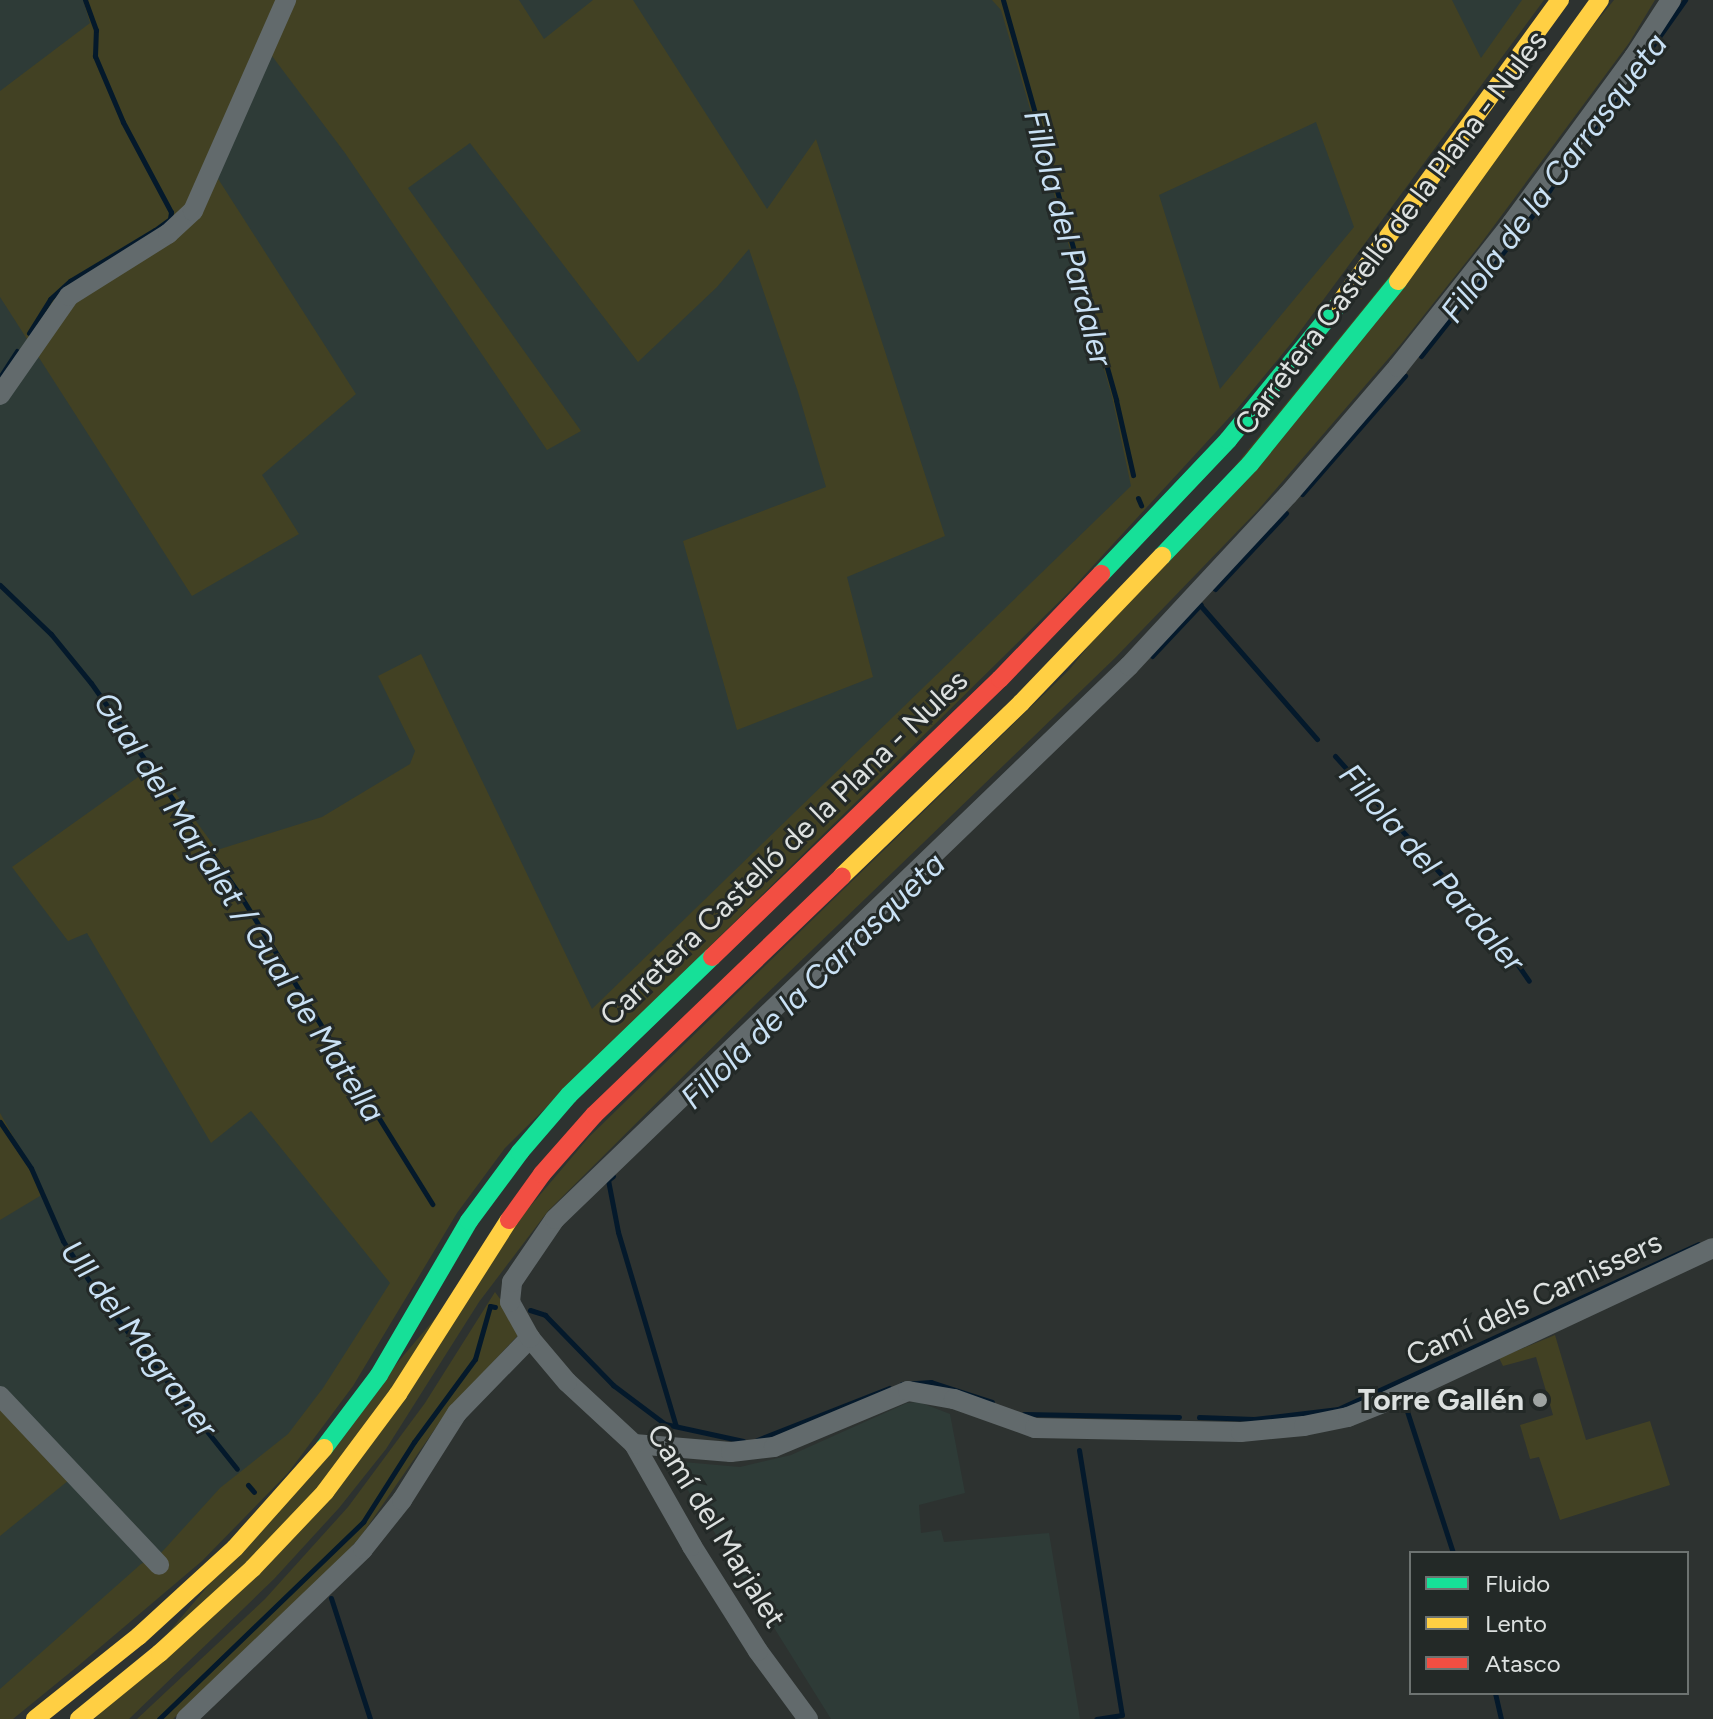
<!DOCTYPE html>
<html>
<head>
<meta charset="utf-8">
<style>
	body { margin:0 }
	#map { position:relative; width:1713px; height:1719px; overflow:hidden; background:#2d3230; font-family:Figtree,sans-serif }
	div>[style] { position:absolute }
	.built>* { inset:0; background:#2e3b37 }
	.green>* { inset:0; background:#424123 }
	.stream>* { height:5px; margin:-2.5px; padding:0 2.5px; transform-origin:2.5px; border-radius:2.5px; background:#04192b }
	.street>* { height:20px; margin:-10px; padding:0 10px; transform-origin:10px; border-radius:10px; background:#626a6c }
	.fast>* { height:18px; margin:-9px; padding:0 9px; transform-origin:9px; border-radius:9px; background:#16e098 }
	.slow>* { height:18px; margin:-9px; padding:0 9px; transform-origin:9px; border-radius:9px; background:#ffcf43 }
	.jam>* { height:18px; margin:-9px; padding:0 9px; transform-origin:9px; border-radius:9px; background:#f24e42 }
	.dots>* { width:22px; height:22px; translate:-50% -50%; box-sizing:border-box; border:4px solid #232927; border-radius:50% }
	span { translate:-50% -50%; white-space:nowrap; text-align:center; line-height:1.15; -webkit-text-stroke:6px #232927; paint-order:stroke }
	.street-label { font-size:30px; color:#dde1e0 }
	.poi-label { font-size:30px; color:#dde1e0; font-weight:700 }
	.right { translate:-100% -50%; text-align:right }
	.water-label { font-size:32px; color:#c9e1f5; font-style:italic }
	.legend { position:absolute; left:1409px; top:1551px; width:280px; height:144px; box-sizing:border-box; background:#232927; border:2px solid #6d7371; margin:0; padding:10px 14px; list-style:none; font-size:24px; color:#dde1e0 }
	.legend li { display:flex; align-items:center; gap:16px; height:40px }
	.legend b { width:40px; border:2px solid #6d7371 }
</style>
</head>
<body>
<div id="map">
	<div class="built">
		<i style="clip-path:polygon(0 0,1538px 0,1229px 412px,476px 1176px,322px 1423px,0 1719px)"></i>
		<i style="clip-path:polygon(919px 1402px,950px 1414px,965px 1493px,919px 1505px,921px 1533px,941px 1530px,944px 1542px,1049px 1533px,1080px 1719px,831px 1719px,676px 1471px,683px 1462px,740px 1467px,791px 1455px,907px 1403px)"></i>
	</div>
	<div class="green">
		<i style="clip-path:polygon(83px 0,281px 0,215px 174px,356px 394px,262px 475px,299px 534px,192px 596px,0 297px,0 91px,90px 23px)"></i>
		<i style="clip-path:polygon(291px 0,519px 0,544px 39px,593px 0,633px 0,767px 209px,816px 139px,945px 536px,847px 577px,873px 677px,737px 730px,683px 541px,826px 487px,798px 392px,749px 249px,717px 287px,638px 362px,470px 143px,408px 188px,581px 431px,547px 450px,345px 153px,269px 52px)"></i>
		<i style="clip-path:polygon(evenodd,992px 0,1452px 0,1481px 58px,1522px 0,1544px 0,1293px 341px,1237px 409px,1069px 592px,505px 1148px,457px 1213px,353px 1386px,288px 1473px,202px 1561px,78px 1666px,13px 1719px,0 1719px,0 1689px,141px 1564px,161px 1553px,220px 1488px,288px 1434px,323px 1388px,390px 1283px,251px 1111px,211px 1143px,87px 933px,68px 941px,12px 867px,155px 765px,217px 850px,322px 817px,410px 764px,415px 751px,378px 676px,421px 654px,592px 1009px,1131px 486px,1112px 397px,1026px 95px,1001px 10px,992px 0,1316px 122px,1354px 227px,1220px 389px,1159px 195px,1316px 122px)"></i>
		<i style="clip-path:polygon(1614px 0,1655px 0,1629px 43px,1479px 246px,1401px 344px,1258px 510px,1115px 658px,758px 1002px,548px 1211px,479px 1302px,386px 1449px,339px 1508px,274px 1579px,129px 1719px,95px 1719px,589px 1137px,1069px 670px)"></i>
		<i style="clip-path:polygon(0 1113px,45px 1193px,0 1220px)"></i>
		<i style="clip-path:polygon(495px 1292px,523px 1330px,448px 1410px,361px 1536px,327px 1574px,173px 1719px,137px 1719px,265px 1599px,348px 1507px,425px 1403px)"></i>
		<i style="clip-path:polygon(1555px 1335px,1586px 1440px,1650px 1421px,1670px 1485px,1560px 1520px,1539px 1457px,1530px 1459px,1520px 1425px,1553px 1415px,1536px 1357px,1503px 1366px,1499px 1358px)"></i>
		<i style="clip-path:polygon(0 1399px,74px 1476px,0 1536px)"></i>
	</div>
	<div class="stream">
		<i style="left:1003px;top:0;width:416px;rotate:74.2deg"></i>
		<i style="left:1116px;top:400px;width:77px;rotate:77.2deg"></i>
		<i style="left:1651px;top:48px;width:59px;rotate:-54.7deg"></i>
		<i style="left:1588px;top:136px;width:46px;rotate:-53.9deg"></i>
		<i style="left:29px;top:333px;width:40px;rotate:-58deg"></i>
		<i style="left:50px;top:299px;width:27px;rotate:-42deg"></i>
		<i style="left:70px;top:281px;width:99px;rotate:-31deg"></i>
		<i style="left:155px;top:230px;width:19px;rotate:-36deg"></i>
		<i style="left:170px;top:219px;width:7px;rotate:-82deg"></i>
		<i style="left:171px;top:212px;width:102px;rotate:-118.1deg"></i>
		<i style="left:123px;top:122px;width:72px;rotate:-113deg"></i>
		<i style="left:95px;top:56px;width:26px;rotate:-88deg"></i>
		<i style="left:96px;top:30px;width:32px;rotate:-110deg"></i>
		<i style="left:1421px;top:356px;width:185px;rotate:-51.6deg"></i>
		<i style="left:1536px;top:211px;width:33px;rotate:-57deg"></i>
		<i style="left:0;top:377px;width:31px;rotate:-57deg"></i>
		<i style="left:1302px;top:494px;width:157px;rotate:-48.9deg"></i>
		<i style="left:1138px;top:498px;width:8px;rotate:67deg"></i>
		<i style="left:0;top:585px;width:71px;rotate:43.9deg"></i>
		<i style="left:51px;top:634px;width:63px;rotate:50.8deg"></i>
		<i style="left:91px;top:683px;width:259px;rotate:54.9deg"></i>
		<i style="left:240px;top:895px;width:364px;rotate:58.1deg"></i>
		<i style="left:1215px;top:589px;width:104px;rotate:-46.9deg"></i>
		<i style="left:1200px;top:605px;width:178px;rotate:48.9deg"></i>
		<i style="left:1152px;top:656px;width:71px;rotate:-46.7deg"></i>
		<i style="left:1335px;top:756px;width:250px;rotate:48.1deg"></i>
		<i style="left:1502px;top:942px;width:47px;rotate:55.3deg"></i>
		<i style="left:0;top:1122px;width:55px;rotate:56deg"></i>
		<i style="left:31px;top:1168px;width:80px;rotate:66.3deg"></i>
		<i style="left:63px;top:1241px;width:66px;rotate:56.8deg"></i>
		<i style="left:99px;top:1296px;width:221px;rotate:51.4deg"></i>
		<i style="left:613px;top:1176px;width:6px;rotate:141deg"></i>
		<i style="left:608px;top:1180px;width:53px;rotate:79.1deg"></i>
		<i style="left:618px;top:1232px;width:202px;rotate:73.4deg"></i>
		<i style="left:530px;top:1310px;width:16px;rotate:18deg"></i>
		<i style="left:545px;top:1315px;width:98px;rotate:45.8deg"></i>
		<i style="left:613px;top:1385px;width:65px;rotate:36.9deg"></i>
		<i style="left:665px;top:1424px;width:80px;rotate:12.3deg"></i>
		<i style="left:902px;top:1384px;width:29px;rotate:-4deg"></i>
		<i style="left:931px;top:1382px;width:64px;rotate:18.2deg"></i>
		<i style="left:1405px;top:1405px;width:156px;rotate:72deg"></i>
		<i style="left:1024px;top:1414px;width:155px;rotate:1.1deg"></i>
		<i style="left:1199px;top:1417px;width:55px;rotate:2.1deg"></i>
		<i style="left:1254px;top:1419px;width:85px;rotate:-6.8deg"></i>
		<i style="left:1338px;top:1409px;width:396px;rotate:-24.6deg"></i>
		<i style="left:757px;top:1440px;width:142px;rotate:-21.5deg"></i>
		<i style="left:1079px;top:1450px;width:268px;rotate:80.8deg"></i>
		<i style="left:1122px;top:1715px;width:26px;rotate:171deg"></i>
		<i style="left:248px;top:1485px;width:9px;rotate:49deg"></i>
		<i style="left:331px;top:1598px;width:127px;rotate:72.1deg"></i>
		<i style="left:1495px;top:1693px;width:27px;rotate:77deg"></i>
		<i style="left:159px;top:1719px;width:284px;rotate:-44deg"></i>
		<i style="left:363px;top:1522px;width:95px;rotate:-57.5deg"></i>
		<i style="left:414px;top:1442px;width:103px;rotate:-53.7deg"></i>
		<i style="left:475px;top:1359px;width:55px;rotate:-74.2deg"></i>
		<i style="left:490px;top:1306px;width:5px;rotate:11deg"></i>
	</div>
	<div class="street">
		<i style="left:0;top:395px;width:121px;rotate:-55.1deg"></i>
		<i style="left:69px;top:296px;width:117px;rotate:-32.1deg"></i>
		<i style="left:168px;top:234px;width:34px;rotate:-43deg"></i>
		<i style="left:193px;top:211px;width:231px;rotate:-66.2deg"></i>
		<i style="left:0;top:1396px;width:232px;rotate:46.7deg"></i>
		<i style="left:634px;top:1444px;width:97px;rotate:4.7deg"></i>
		<i style="left:731px;top:1452px;width:43px;rotate:-6.6deg"></i>
		<i style="left:774px;top:1447px;width:145px;rotate:-22.7deg"></i>
		<i style="left:908px;top:1391px;width:47px;rotate:9.9deg"></i>
		<i style="left:954px;top:1399px;width:86px;rotate:19.7deg"></i>
		<i style="left:1035px;top:1428px;width:206px;rotate:1.1deg"></i>
		<i style="left:1241px;top:1432px;width:63px;rotate:-5.4deg"></i>
		<i style="left:1304px;top:1426px;width:45px;rotate:-11.6deg"></i>
		<i style="left:1348px;top:1417px;width:37px;rotate:-22deg"></i>
		<i style="left:1382px;top:1403px;width:365px;rotate:-25.1deg"></i>
		<i style="left:186px;top:1719px;width:245px;rotate:-43.8deg"></i>
		<i style="left:363px;top:1549px;width:63px;rotate:-51.5deg"></i>
		<i style="left:402px;top:1500px;width:103px;rotate:-57.7deg"></i>
		<i style="left:457px;top:1413px;width:105px;rotate:-45.8deg"></i>
		<i style="left:808px;top:1719px;width:84px;rotate:-126.3deg"></i>
		<i style="left:758px;top:1651px;width:124px;rotate:-122.2deg"></i>
		<i style="left:692px;top:1546px;width:117px;rotate:-119.6deg"></i>
		<i style="left:634px;top:1444px;width:91px;rotate:-137.2deg"></i>
		<i style="left:567px;top:1382px;width:57px;rotate:-130.1deg"></i>
		<i style="left:530px;top:1338px;width:41px;rotate:-119.1deg"></i>
		<i style="left:510px;top:1302px;width:20px;rotate:-84deg"></i>
		<i style="left:512px;top:1282px;width:76px;rotate:-55.7deg"></i>
		<i style="left:555px;top:1219px;width:797px;rotate:-43.93deg"></i>
		<i style="left:1129px;top:666px;width:233px;rotate:-47.1deg"></i>
		<i style="left:1288px;top:495px;width:169px;rotate:-49.3deg"></i>
		<i style="left:1398px;top:367px;width:184px;rotate:-51.6deg"></i>
		<i style="left:1512px;top:223px;width:206px;rotate:-53.7deg"></i>
		<i style="left:1634px;top:57px;width:68px;rotate:-57deg"></i>
	</div>
	<div class="fast">
		<i style="left:1162px;top:556px;width:127px;rotate:-46.3deg"></i>
		<i style="left:1250px;top:464px;width:235px;rotate:-51deg"></i>
		<i style="left:1101px;top:574px;width:185px;rotate:-46.5deg"></i>
		<i style="left:1228px;top:440px;width:176px;rotate:-50.8deg"></i>
		<i style="left:324px;top:1448px;width:91px;rotate:-53deg"></i>
		<i style="left:379px;top:1375px;width:178px;rotate:-59.7deg"></i>
		<i style="left:469px;top:1221px;width:86px;rotate:-53.5deg"></i>
		<i style="left:520px;top:1152px;width:75px;rotate:-49.3deg"></i>
		<i style="left:569px;top:1095px;width:199px;rotate:-44deg"></i>
	</div>
	<div class="slow">
		<i style="left:1398px;top:281px;width:346px;rotate:-54.3deg"></i>
		<i style="left:1339px;top:304px;width:376px;rotate:-54deg"></i>
		<i style="left:842px;top:876px;width:249px;rotate:-44deg"></i>
		<i style="left:1021px;top:703px;width:204px;rotate:-46.2deg"></i>
		<i style="left:35px;top:1719px;width:133px;rotate:-38.6deg"></i>
		<i style="left:139px;top:1636px;width:130px;rotate:-42.5deg"></i>
		<i style="left:235px;top:1548px;width:134px;rotate:-48.3deg"></i>
		<i style="left:79px;top:1719px;width:104px;rotate:-39.2deg"></i>
		<i style="left:160px;top:1653px;width:126px;rotate:-42.4deg"></i>
		<i style="left:253px;top:1568px;width:105px;rotate:-46.5deg"></i>
		<i style="left:325px;top:1492px;width:122px;rotate:-53.3deg"></i>
		<i style="left:398px;top:1394px;width:206px;rotate:-57.5deg"></i>
	</div>
	<div class="jam">
		<i style="left:712px;top:957px;width:400px;rotate:-44deg"></i>
		<i style="left:1000px;top:679px;width:146px;rotate:-46.1deg"></i>
		<i style="left:509px;top:1220px;width:57px;rotate:-54.3deg"></i>
		<i style="left:542px;top:1174px;width:79px;rotate:-48.6deg"></i>
		<i style="left:594px;top:1115px;width:344px;rotate:-43.9deg"></i>
	</div>
	<div class="dots">
		<i style="left:1540px;top:1400px;background:#9fa4a2"></i>
	</div>
	<div class="street-label">
		<span style="left:1391px;top:233px;rotate:-53deg">Carretera Castelló de la Plana - Nules</span>
		<span style="left:784px;top:848px;rotate:-44deg">Carretera Castelló de la Plana - Nules</span>
		<span style="left:1534px;top:1299px;rotate:-25deg">Camí dels Carnissers</span>
		<span style="left:716px;top:1526px;rotate:58deg">Camí del Marjalet</span>
	</div>
	<div class="poi-label">
		<span class="right" style="left:1524px;top:1400px">Torre Gallén</span>
	</div>
	<div class="water-label">
		<span style="left:1554px;top:178px;rotate:-53deg">Fillola de la Carrasqueta</span>
		<span style="left:1068px;top:238px;rotate:75deg">Fillola del Pardaler</span>
		<span style="left:1432px;top:868px;rotate:49deg">Fillola del Pardaler</span>
		<span style="left:239px;top:907px;rotate:57deg">Gual del Marjalet / Gual de Matella</span>
		<span style="left:813px;top:981px;rotate:-44deg">Fillola de la Carrasqueta</span>
		<span style="left:139px;top:1339px;rotate:53deg">Ull del Magraner</span>
	</div>
	<ul class="legend">
	<li><b style="height:10px;background:#16e098"></b>Fluido</li>
	<li><b style="height:10px;background:#ffcf43"></b>Lento</li>
	<li><b style="height:10px;background:#f24e42"></b>Atasco</li>
	</ul>
</div>
</body>
</html>
